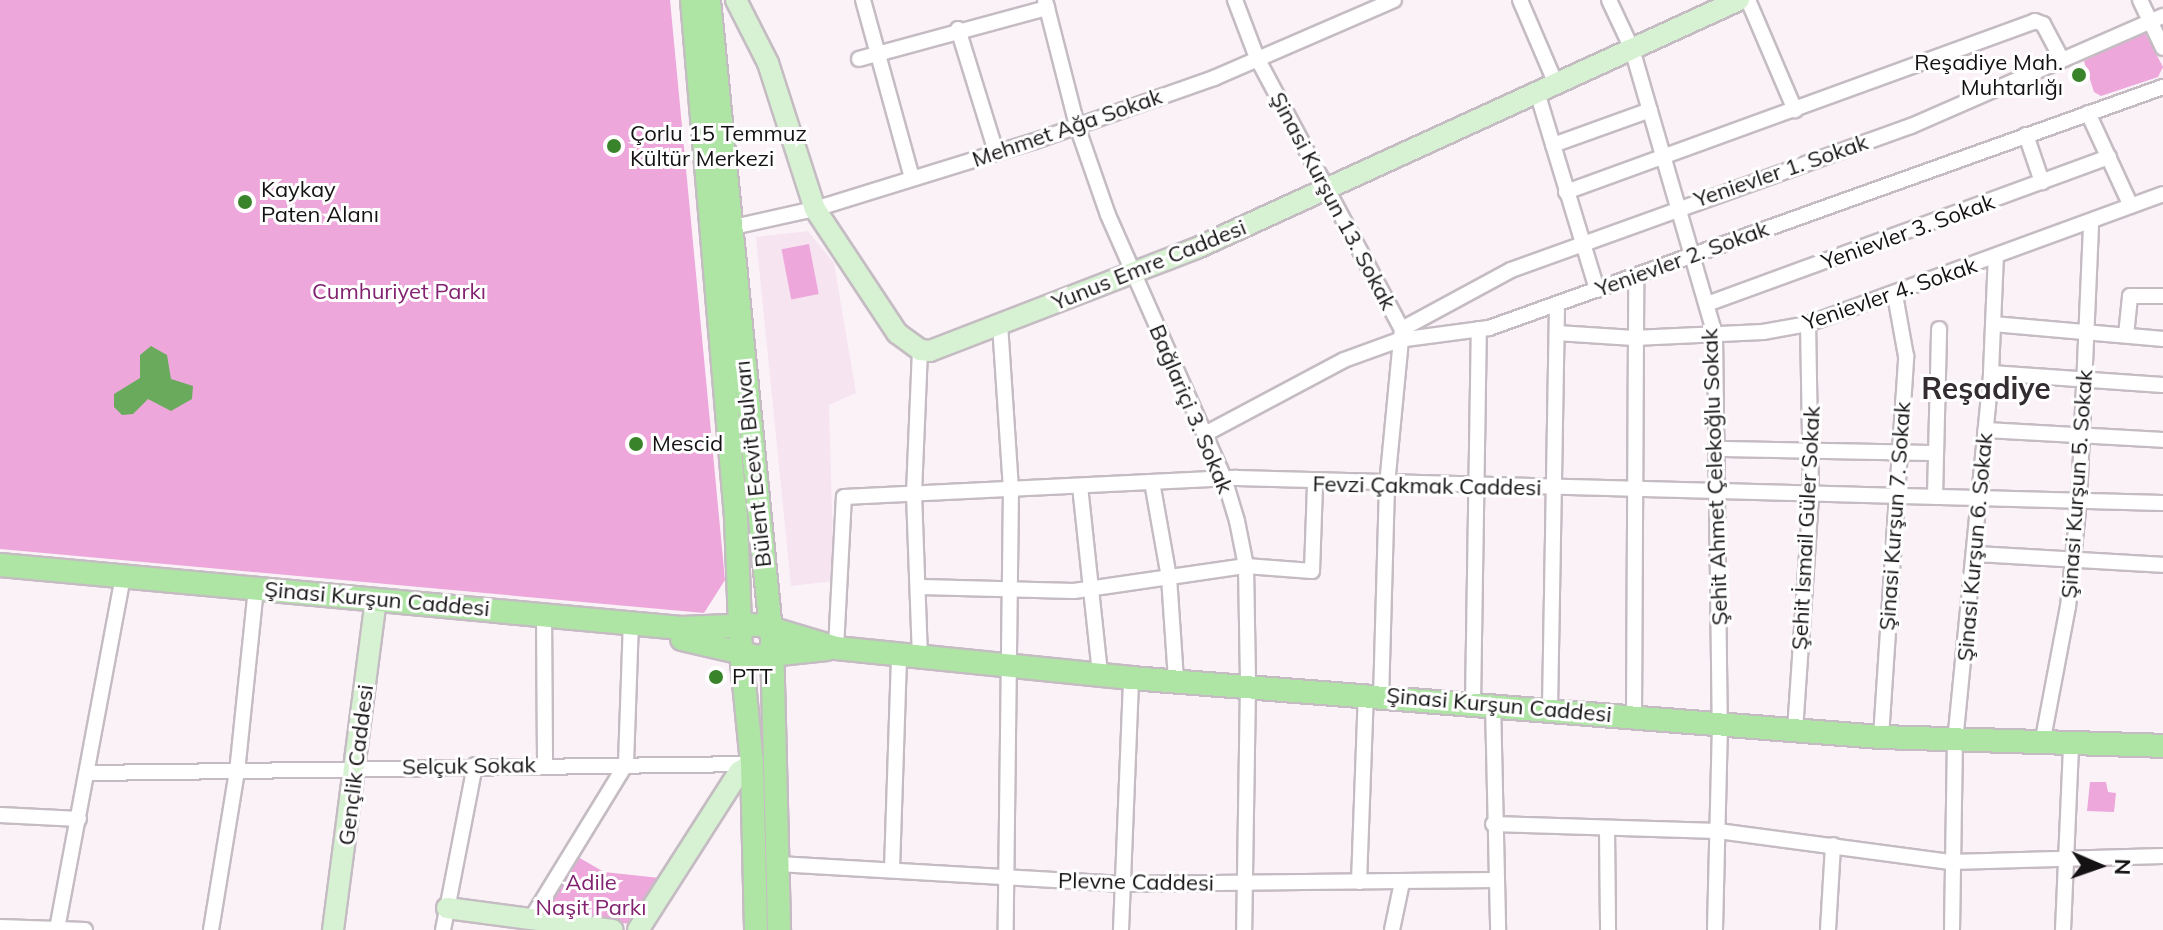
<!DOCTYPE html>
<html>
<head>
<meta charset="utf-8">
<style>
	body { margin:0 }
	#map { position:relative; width:2163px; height:930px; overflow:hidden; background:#fbf2f8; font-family:Mulish,sans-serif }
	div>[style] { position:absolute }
	.built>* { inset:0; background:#f6e5f1 }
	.green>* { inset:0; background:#eda7db; transform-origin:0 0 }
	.water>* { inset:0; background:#69aa5d }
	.roads { filter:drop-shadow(2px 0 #c5bcc3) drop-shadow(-2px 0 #c5bcc3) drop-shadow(0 2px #c5bcc3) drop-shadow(0 -2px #c5bcc3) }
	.street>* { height:14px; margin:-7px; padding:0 7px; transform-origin:7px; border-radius:7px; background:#fff }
	.secondary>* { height:20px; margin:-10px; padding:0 10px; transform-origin:10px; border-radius:10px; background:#d7f2d2 }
	.primary>* { height:22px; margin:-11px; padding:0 11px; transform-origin:11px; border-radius:11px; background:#afe5a4 }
	.dots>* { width:22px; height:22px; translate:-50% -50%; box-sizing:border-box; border:4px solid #fff; border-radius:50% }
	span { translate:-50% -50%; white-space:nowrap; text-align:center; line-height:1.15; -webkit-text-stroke:6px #fff; paint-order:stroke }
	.poi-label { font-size:22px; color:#151214 }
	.right { translate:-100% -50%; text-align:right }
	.left { translate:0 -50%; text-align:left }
	.street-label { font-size:22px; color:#151214 }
	.park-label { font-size:22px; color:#822270 }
	.district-label { font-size:30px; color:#332c31; font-weight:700 }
	.north { position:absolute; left:2059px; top:826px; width:80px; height:80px; -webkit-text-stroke:6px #fff; paint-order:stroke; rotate:92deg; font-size:22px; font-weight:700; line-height:32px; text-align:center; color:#151214 }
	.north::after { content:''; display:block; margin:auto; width:28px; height:36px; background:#151214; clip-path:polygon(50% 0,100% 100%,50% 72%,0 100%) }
</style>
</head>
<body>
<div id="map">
	<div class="built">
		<i style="clip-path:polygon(808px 231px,834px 263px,856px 393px,829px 405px,834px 581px,791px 586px,756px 237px)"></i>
	</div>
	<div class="green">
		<i style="clip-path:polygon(0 0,670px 0,725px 580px,704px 613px,0 549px)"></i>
		<i style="clip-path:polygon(2144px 31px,2163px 67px,2158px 77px,2101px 96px,2094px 92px,2084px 61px)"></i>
		<i style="left:809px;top:244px;width:51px;height:28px;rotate:79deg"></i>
		<i style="clip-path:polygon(2090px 782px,2106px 782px,2108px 792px,2116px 793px,2114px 812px,2087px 811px)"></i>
		<i style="clip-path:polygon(578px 857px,604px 872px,660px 878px,632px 924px,572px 918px,570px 909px,544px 908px)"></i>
	</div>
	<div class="water">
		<i style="clip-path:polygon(151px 346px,167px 355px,171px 379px,193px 386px,192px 399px,171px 411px,148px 399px,133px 414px,122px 415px,114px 407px,114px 394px,140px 378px,140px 355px)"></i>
	</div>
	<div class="roads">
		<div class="street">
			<i style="left:863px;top:0;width:185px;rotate:74.6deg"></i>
			<i style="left:1045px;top:0;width:130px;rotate:75.7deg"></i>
			<i style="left:1077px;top:126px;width:94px;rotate:70.8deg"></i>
			<i style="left:1108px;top:215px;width:287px;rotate:66.2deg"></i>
			<i style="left:1224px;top:478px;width:45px;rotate:73.2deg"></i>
			<i style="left:1237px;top:521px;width:46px;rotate:78.7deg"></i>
			<i style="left:1246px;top:566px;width:119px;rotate:89deg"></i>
			<i style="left:1248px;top:685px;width:245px;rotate:90.9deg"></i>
			<i style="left:1235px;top:0;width:62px;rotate:69.2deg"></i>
			<i style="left:1257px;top:58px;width:307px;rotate:61.9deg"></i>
			<i style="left:1402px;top:329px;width:157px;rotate:95.5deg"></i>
			<i style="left:1387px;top:485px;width:210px;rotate:91.6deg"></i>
			<i style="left:1520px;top:0;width:91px;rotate:66.8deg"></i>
			<i style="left:1609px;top:0;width:54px;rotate:64.9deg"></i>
			<i style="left:1632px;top:49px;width:297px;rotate:73.8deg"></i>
			<i style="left:1715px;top:334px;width:390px;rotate:89.3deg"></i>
			<i style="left:1720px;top:724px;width:206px;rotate:91.4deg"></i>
			<i style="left:1748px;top:0;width:120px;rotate:66.9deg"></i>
			<i style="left:2140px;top:0;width:53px;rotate:64.4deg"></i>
			<i style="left:958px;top:29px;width:129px;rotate:72.8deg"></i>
			<i style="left:859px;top:59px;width:195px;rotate:-15.2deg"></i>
			<i style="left:1537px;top:92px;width:207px;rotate:73.1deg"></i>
			<i style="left:2088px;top:113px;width:102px;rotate:65.2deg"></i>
			<i style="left:2026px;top:135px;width:50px;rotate:71.2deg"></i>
			<i style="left:1553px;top:145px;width:103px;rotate:-19.8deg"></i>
			<i style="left:1566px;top:192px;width:499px;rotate:-20deg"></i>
			<i style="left:2035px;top:21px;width:9px;rotate:21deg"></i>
			<i style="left:2043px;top:24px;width:40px;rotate:62deg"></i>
			<i style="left:729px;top:228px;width:88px;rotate:-12.5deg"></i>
			<i style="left:815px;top:209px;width:230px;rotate:-17.2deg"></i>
			<i style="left:1035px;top:141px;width:190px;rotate:-19.4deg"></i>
			<i style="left:1214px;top:78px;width:196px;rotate:-23.4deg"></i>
			<i style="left:1707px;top:304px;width:428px;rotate:-20.1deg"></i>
			<i style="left:1000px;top:324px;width:166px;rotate:86.2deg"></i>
			<i style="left:1011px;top:490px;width:440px;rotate:90.7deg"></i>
			<i style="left:1993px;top:324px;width:171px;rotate:5deg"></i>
			<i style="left:1402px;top:329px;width:124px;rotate:-28.4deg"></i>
			<i style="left:1511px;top:270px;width:425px;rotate:-19.8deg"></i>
			<i style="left:1911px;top:126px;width:275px;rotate:-23.6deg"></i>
			<i style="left:1557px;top:333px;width:77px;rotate:3.7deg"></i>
			<i style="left:1634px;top:338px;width:129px;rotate:-2.7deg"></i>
			<i style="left:1763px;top:332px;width:46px;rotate:-10.1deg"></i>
			<i style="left:1808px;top:324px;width:378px;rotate:-20.1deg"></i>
			<i style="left:2126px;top:335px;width:39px;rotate:-84deg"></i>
			<i style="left:2130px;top:296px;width:33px"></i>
			<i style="left:920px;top:350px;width:144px;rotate:92.4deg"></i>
			<i style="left:914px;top:494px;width:163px;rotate:87.9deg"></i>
			<i style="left:1991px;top:373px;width:172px;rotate:4deg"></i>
			<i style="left:1986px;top:430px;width:177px;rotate:3.2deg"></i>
			<i style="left:1205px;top:434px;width:157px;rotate:-28deg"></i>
			<i style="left:1344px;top:360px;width:59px;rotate:-20deg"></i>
			<i style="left:1399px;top:340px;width:91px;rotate:-7.6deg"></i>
			<i style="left:1489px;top:328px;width:716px;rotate:-19.68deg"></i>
			<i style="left:1718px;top:449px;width:218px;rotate:1.1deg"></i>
			<i style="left:1152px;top:482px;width:97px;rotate:79.9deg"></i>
			<i style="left:1169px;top:577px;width:104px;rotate:86.1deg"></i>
			<i style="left:1080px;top:486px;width:189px;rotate:83.9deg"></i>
			<i style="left:1935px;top:497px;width:168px;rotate:-88.6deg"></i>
			<i style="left:1975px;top:554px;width:188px;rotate:3.3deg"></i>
			<i style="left:921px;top:587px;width:153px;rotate:1.5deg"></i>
			<i style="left:1074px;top:591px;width:174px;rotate:-8.3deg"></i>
			<i style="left:1246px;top:566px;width:66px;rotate:4.3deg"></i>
			<i style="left:1312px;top:571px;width:88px;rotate:-88deg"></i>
			<i style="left:544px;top:614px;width:151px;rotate:89.6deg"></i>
			<i style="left:836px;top:648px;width:151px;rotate:-87deg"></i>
			<i style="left:844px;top:497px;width:393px;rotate:-2.8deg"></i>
			<i style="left:1237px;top:478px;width:926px;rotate:1.55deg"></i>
			<i style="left:1473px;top:702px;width:373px;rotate:-89.1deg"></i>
			<i style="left:1493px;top:703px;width:227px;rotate:88.7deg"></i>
			<i style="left:1550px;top:708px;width:404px;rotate:-89deg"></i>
			<i style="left:1634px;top:717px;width:440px;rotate:-89.7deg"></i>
			<i style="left:1795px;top:731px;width:238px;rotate:-86.1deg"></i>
			<i style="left:1811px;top:494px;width:170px;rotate:-91deg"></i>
			<i style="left:1881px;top:737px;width:382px;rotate:-86.2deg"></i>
			<i style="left:1906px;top:356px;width:62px;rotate:-100.2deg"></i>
			<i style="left:2042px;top:744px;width:139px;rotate:-79.3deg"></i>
			<i style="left:2068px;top:607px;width:107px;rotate:-84.1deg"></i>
			<i style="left:2079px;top:501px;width:280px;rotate:-87.5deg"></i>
			<i style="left:89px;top:773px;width:663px;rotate:-0.78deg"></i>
			<i style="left:0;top:815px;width:79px;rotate:2.9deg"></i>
			<i style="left:1493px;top:824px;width:225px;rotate:1.8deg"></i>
			<i style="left:1718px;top:831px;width:234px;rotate:7.6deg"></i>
			<i style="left:1950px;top:862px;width:213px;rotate:-1.6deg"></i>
			<i style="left:1607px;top:829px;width:101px;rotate:89.4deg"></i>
			<i style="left:778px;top:864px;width:346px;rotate:3.3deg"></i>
			<i style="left:1123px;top:884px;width:372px;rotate:-0.6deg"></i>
			<i style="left:892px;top:869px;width:214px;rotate:-88.1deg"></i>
			<i style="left:1359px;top:882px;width:188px;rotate:-87.9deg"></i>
			<i style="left:531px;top:919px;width:182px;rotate:-58.5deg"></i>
			<i style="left:626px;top:764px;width:141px;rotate:-88deg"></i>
			<i style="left:0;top:927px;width:85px;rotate:2deg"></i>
			<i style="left:57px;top:929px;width:359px;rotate:-79.4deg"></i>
			<i style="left:211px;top:930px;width:160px;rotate:-80.7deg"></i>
			<i style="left:237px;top:772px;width:185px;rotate:-84.1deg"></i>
			<i style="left:443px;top:930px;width:168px;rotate:-79deg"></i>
			<i style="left:1121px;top:930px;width:252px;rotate:-87.7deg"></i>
			<i style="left:1392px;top:930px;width:49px;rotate:-78.2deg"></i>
			<i style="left:1828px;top:930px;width:85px;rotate:-86.6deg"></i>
			<i style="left:1952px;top:930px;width:188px;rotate:-89.1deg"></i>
			<i style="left:1955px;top:742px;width:371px;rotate:-84.4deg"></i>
			<i style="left:1991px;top:373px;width:117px;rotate:-87.6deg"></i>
			<i style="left:2063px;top:930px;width:184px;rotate:-87.5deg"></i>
		</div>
		<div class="secondary">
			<i style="left:736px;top:0;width:71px;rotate:63.1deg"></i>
			<i style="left:768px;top:63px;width:153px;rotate:72.2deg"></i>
			<i style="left:815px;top:209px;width:149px;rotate:56.5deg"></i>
			<i style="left:897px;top:333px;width:29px;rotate:36deg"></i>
			<i style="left:920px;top:350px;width:10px;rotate:6deg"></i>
			<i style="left:930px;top:351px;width:286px;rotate:-21.1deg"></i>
			<i style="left:1197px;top:248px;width:596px;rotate:-24.59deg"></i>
			<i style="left:447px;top:908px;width:167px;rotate:7.5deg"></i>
			<i style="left:333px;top:930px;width:333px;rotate:-82.6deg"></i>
			<i style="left:638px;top:930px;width:188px;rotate:-57.4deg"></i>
			<i style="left:739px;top:772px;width:15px;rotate:-32deg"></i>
		</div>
		<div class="primary">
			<i style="left:692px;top:0;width:519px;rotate:85.14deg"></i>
			<i style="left:736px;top:517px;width:136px;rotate:87.9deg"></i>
			<i style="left:741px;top:653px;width:112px;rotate:84.3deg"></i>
			<i style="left:752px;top:764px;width:166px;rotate:88.6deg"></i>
			<i style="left:709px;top:0;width:644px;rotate:84.39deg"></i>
			<i style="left:772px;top:641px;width:289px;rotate:88.6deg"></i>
			<i style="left:0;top:565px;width:684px;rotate:5.29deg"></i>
			<i style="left:681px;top:628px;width:72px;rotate:-2.4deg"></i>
			<i style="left:760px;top:625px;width:79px;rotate:16.8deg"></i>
			<i style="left:836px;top:648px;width:297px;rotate:5.8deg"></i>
			<i style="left:1131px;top:678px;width:752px;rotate:4.5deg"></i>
			<i style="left:1881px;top:737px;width:282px;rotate:1.8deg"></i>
			<i style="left:682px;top:639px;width:71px;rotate:13.1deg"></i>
			<i style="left:761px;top:656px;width:66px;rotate:-6.1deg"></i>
		</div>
	</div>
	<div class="dots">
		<i style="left:2079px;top:75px;background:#39832a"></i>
		<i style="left:614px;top:146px;background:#39832a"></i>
		<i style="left:245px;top:202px;background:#39832a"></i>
		<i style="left:636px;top:444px;background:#39832a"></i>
		<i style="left:716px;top:677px;background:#39832a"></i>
	</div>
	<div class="poi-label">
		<span class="right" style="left:2063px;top:75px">Reşadiye Mah.<br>Muhtarlığı</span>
		<span class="left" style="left:630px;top:146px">Çorlu 15 Temmuz<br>Kültür Merkezi</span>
		<span class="left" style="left:261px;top:202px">Kaykay<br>Paten Alanı</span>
		<span class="left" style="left:652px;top:444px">Mescid</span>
		<span class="left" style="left:732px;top:677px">PTT</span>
	</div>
	<div class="street-label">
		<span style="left:1067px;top:128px;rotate:-19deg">Mehmet Ağa Sokak</span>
		<span style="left:1781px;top:171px;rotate:-19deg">Yenievler 1. Sokak</span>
		<span style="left:1333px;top:201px;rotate:62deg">Şinasi Kurşun 13. Sokak</span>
		<span style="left:1908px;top:232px;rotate:-20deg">Yenievler 3. Sokak</span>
		<span style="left:1682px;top:259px;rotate:-20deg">Yenievler 2. Sokak</span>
		<span style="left:1149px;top:265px;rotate:-22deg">Yunus Emre Caddesi</span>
		<span style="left:1890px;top:294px;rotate:-19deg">Yenievler 4. Sokak</span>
		<span style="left:1191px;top:409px;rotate:67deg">Bağlariçi 3. Sokak</span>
		<span style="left:753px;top:464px;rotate:-96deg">Bülent Ecevit Bulvarı</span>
		<span style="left:1715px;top:477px;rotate:-92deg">Şehit Ahmet Çelekoğlu Sokak</span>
		<span style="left:2077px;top:484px;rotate:-86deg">Şinasi Kurşun 5. Sokak</span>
		<span style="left:1427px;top:486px;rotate:1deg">Fevzi Çakmak Caddesi</span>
		<span style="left:1895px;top:516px;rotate:-86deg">Şinasi Kurşun 7. Sokak</span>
		<span style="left:1806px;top:528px;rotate:-87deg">Şehit İsmail Güler Sokak</span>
		<span style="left:1975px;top:547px;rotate:-85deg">Şinasi Kurşun 6. Sokak</span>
		<span style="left:377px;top:599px;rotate:5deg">Şinasi Kurşun Caddesi</span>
		<span style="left:1499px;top:705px;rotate:5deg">Şinasi Kurşun Caddesi</span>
		<span style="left:356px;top:765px;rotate:-83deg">Gençlik Caddesi</span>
		<span style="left:469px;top:766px;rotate:-1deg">Selçuk Sokak</span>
		<span style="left:1136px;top:882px;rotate:1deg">Plevne Caddesi</span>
	</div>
	<div class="park-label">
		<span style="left:399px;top:292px">Cumhuriyet Parkı</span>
		<span style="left:591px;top:895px">Adile<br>Naşit Parkı</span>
	</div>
	<div class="district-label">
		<span style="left:1986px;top:388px">Reşadiye</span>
	</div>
	<div class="north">N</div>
</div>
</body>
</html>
